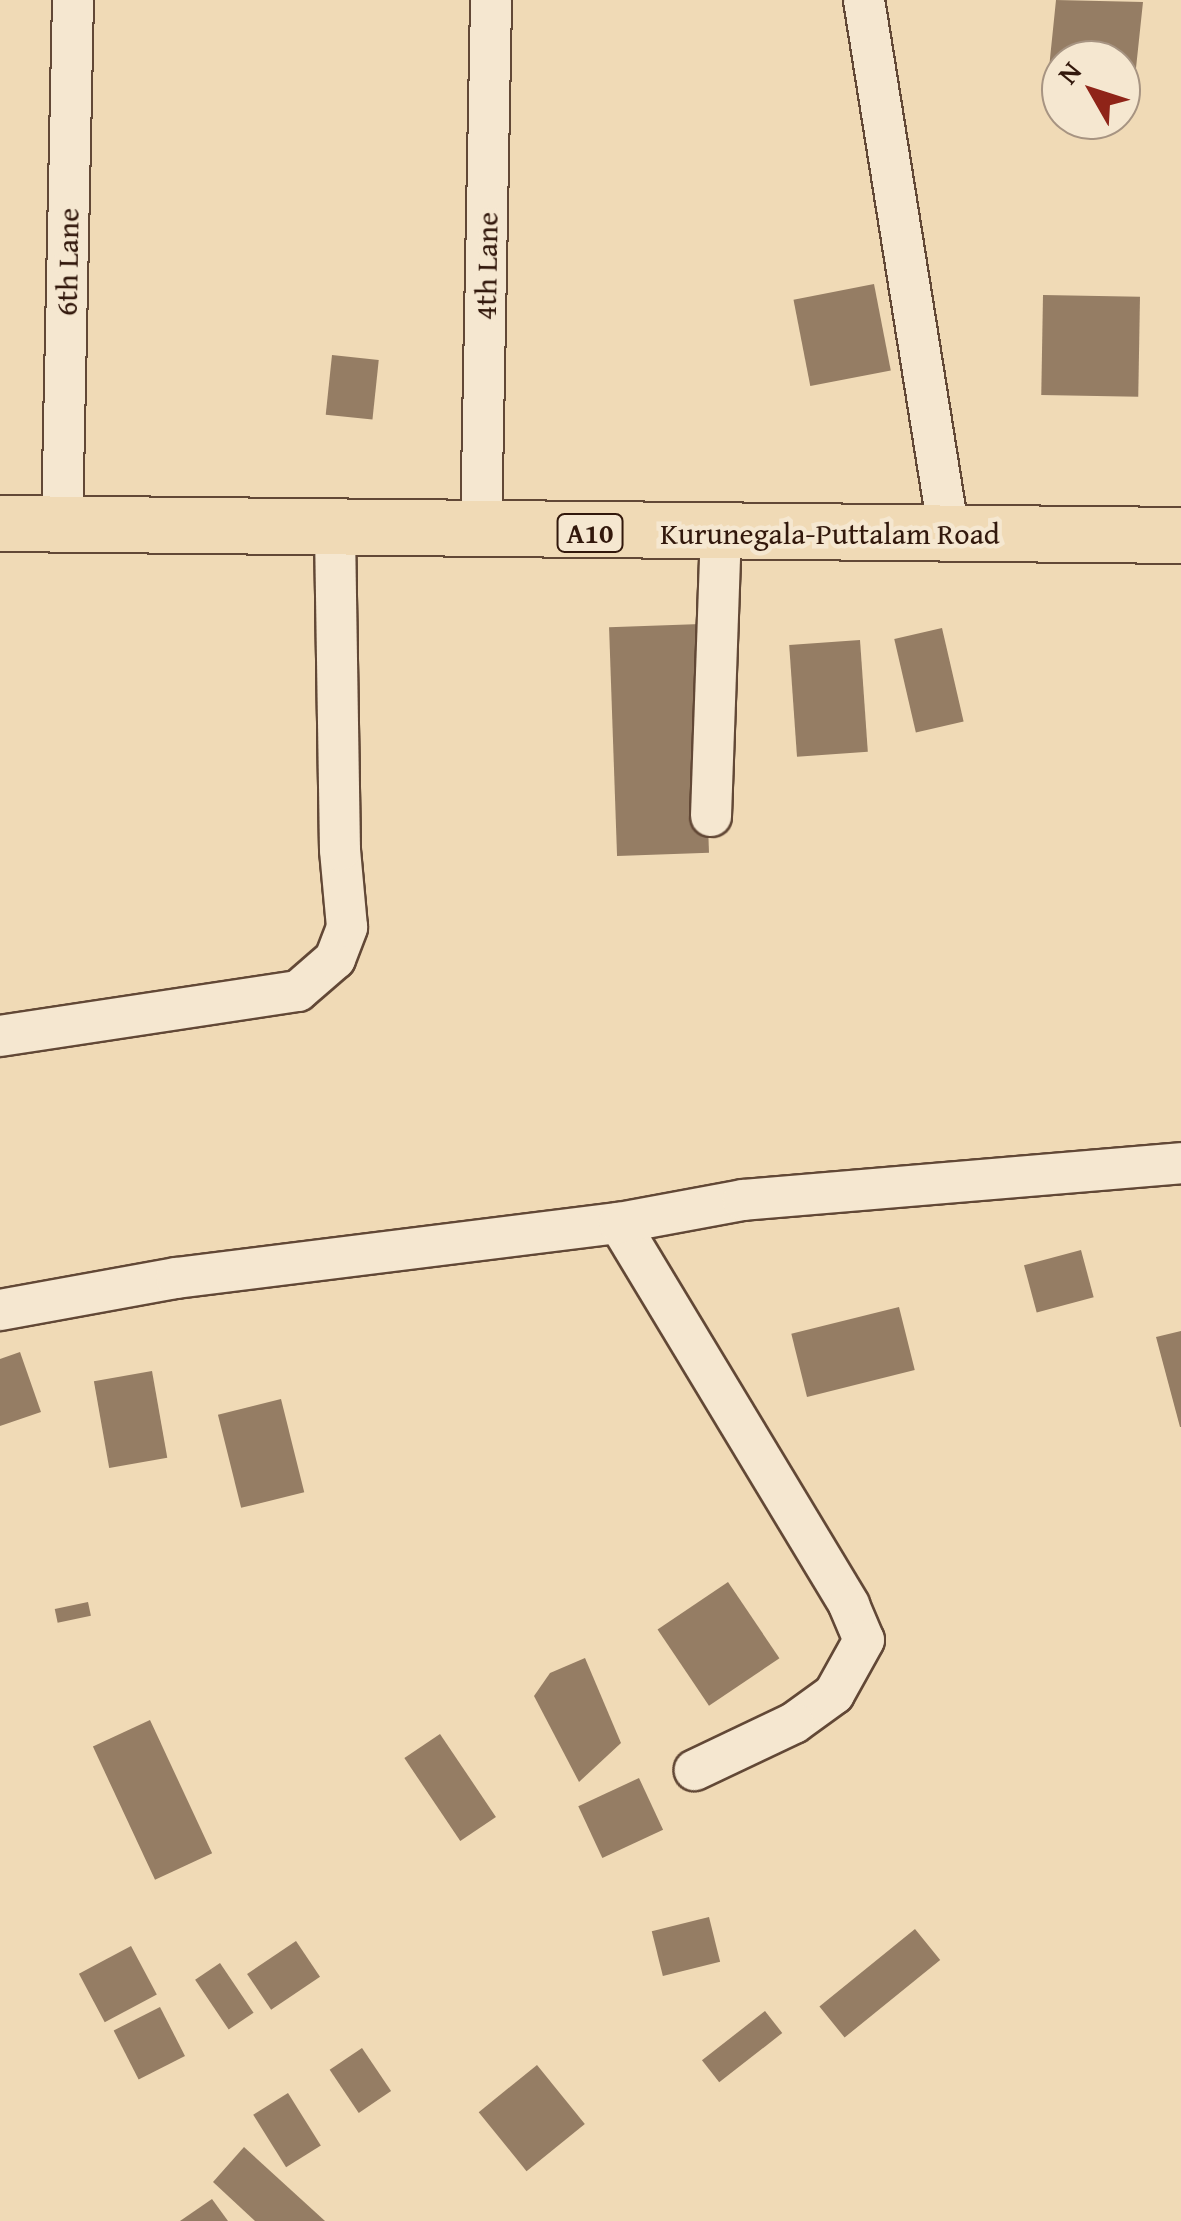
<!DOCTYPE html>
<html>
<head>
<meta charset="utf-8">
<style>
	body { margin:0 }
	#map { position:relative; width:1181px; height:2221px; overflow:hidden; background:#f0dab6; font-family:"Gentium Book Plus",serif }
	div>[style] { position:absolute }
	.building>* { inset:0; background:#957d64; transform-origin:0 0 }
	.roads { filter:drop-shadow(2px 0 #624836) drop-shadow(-2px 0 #624836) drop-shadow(0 2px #624836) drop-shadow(0 -2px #624836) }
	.street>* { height:40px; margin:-20px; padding:0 20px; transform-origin:20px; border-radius:20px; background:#f5e7d0 }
	.highway>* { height:55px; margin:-27.5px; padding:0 27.5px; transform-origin:27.5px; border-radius:27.5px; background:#f0dab6 }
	span { translate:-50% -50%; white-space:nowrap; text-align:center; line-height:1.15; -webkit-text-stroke:9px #f5e7d0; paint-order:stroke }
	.shield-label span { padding:2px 8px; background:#f5e7d0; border:2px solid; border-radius:8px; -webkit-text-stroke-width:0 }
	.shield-label { font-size:28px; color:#32180c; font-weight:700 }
	.street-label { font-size:30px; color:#32180c }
	.north { position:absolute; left:1041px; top:40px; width:100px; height:100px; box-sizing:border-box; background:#f5e7d0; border:2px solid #a79482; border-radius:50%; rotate:309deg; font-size:28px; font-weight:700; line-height:40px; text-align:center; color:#32180c }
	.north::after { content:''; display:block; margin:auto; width:35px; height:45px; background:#8f2418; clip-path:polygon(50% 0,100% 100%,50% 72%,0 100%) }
</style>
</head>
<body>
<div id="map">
	<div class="building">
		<i style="clip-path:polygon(1056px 0,1143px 2px,1134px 87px,1121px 85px,1121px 60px,1061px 60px,1061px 80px,1048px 78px)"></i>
		<i style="left:874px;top:284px;width:88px;height:82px;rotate:79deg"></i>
		<i style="left:1043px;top:295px;width:97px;height:100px;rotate:1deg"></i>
		<i style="left:332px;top:355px;width:47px;height:60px;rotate:6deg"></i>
		<i style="left:701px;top:624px;width:229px;height:92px;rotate:88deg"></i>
		<i style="left:942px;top:628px;width:96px;height:49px;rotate:77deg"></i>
		<i style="left:860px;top:640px;width:112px;height:71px;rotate:86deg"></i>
		<i style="left:1081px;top:1250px;width:49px;height:59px;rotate:75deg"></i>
		<i style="left:899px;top:1307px;width:65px;height:111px;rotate:76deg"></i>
		<i style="clip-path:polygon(1181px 1331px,1181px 1427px,1180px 1427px,1156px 1337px)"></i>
		<i style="clip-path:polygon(20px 1352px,41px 1412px,0 1426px,0 1359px)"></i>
		<i style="left:152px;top:1371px;width:88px;height:59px;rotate:80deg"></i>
		<i style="left:281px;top:1399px;width:96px;height:65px;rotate:76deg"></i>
		<i style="left:728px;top:1582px;width:92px;height:85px;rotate:56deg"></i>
		<i style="left:88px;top:1602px;width:14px;height:34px;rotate:78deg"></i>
		<i style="clip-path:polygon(585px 1658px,621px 1743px,579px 1782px,534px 1696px,550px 1673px)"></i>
		<i style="left:150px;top:1720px;width:147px;height:63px;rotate:65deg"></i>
		<i style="left:440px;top:1734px;width:100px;height:43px;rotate:56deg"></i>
		<i style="left:639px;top:1778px;width:57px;height:67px;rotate:65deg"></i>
		<i style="left:709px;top:1917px;width:46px;height:59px;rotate:76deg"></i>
		<i style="left:915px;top:1929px;width:40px;height:123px;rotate:51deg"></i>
		<i style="left:296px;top:1941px;width:43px;height:59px;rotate:56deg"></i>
		<i style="left:131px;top:1946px;width:55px;height:59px;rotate:62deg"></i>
		<i style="left:220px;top:1963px;width:60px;height:30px;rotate:56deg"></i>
		<i style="left:160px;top:2007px;width:55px;height:52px;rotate:63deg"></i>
		<i style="left:765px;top:2011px;width:28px;height:80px;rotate:52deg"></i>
		<i style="left:362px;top:2048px;width:52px;height:39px;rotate:56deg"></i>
		<i style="left:537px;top:2065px;width:76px;height:75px;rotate:51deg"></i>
		<i style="left:288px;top:2093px;width:62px;height:41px;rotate:58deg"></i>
		<i style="clip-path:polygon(244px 2147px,325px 2221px,255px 2221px,213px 2182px)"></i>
		<i style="clip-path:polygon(212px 2199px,228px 2221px,180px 2221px)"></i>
	</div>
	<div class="roads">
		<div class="street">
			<i style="left:864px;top:0;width:541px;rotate:80.96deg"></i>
			<i style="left:62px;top:524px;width:524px;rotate:-88.8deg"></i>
			<i style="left:481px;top:532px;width:532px;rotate:-88.92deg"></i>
			<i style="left:711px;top:816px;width:283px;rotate:-88deg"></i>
			<i style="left:0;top:1036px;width:301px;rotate:-8.6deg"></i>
			<i style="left:298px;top:991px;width:49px;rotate:-40.9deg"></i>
			<i style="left:335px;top:959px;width:34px;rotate:-69deg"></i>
			<i style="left:347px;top:927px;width:77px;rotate:-95.2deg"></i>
			<i style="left:340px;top:850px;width:320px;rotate:-90.9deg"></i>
			<i style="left:619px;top:1223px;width:446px;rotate:58.9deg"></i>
			<i style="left:849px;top:1605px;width:38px;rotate:67deg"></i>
			<i style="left:864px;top:1640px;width:62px;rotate:119.1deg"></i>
			<i style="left:834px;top:1694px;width:49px;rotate:144.1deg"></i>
			<i style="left:794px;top:1723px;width:110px;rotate:154.6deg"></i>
			<i style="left:0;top:1310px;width:179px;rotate:-10.3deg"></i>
			<i style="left:176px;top:1278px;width:446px;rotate:-7.1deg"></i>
			<i style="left:619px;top:1223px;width:126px;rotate:-10.5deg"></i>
			<i style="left:743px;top:1200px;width:440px;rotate:-4.8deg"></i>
		</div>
		<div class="highway">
			<i style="left:0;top:523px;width:1181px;rotate:0.58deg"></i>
		</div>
	</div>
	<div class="shield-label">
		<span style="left:590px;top:533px">A10</span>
	</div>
	<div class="street-label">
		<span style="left:67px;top:262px;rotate:-89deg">6th Lane</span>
		<span style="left:486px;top:266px;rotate:-89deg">4th Lane</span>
		<span style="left:830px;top:533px">Kurunegala-Puttalam Road</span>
	</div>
	<div class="north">N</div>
</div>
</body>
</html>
